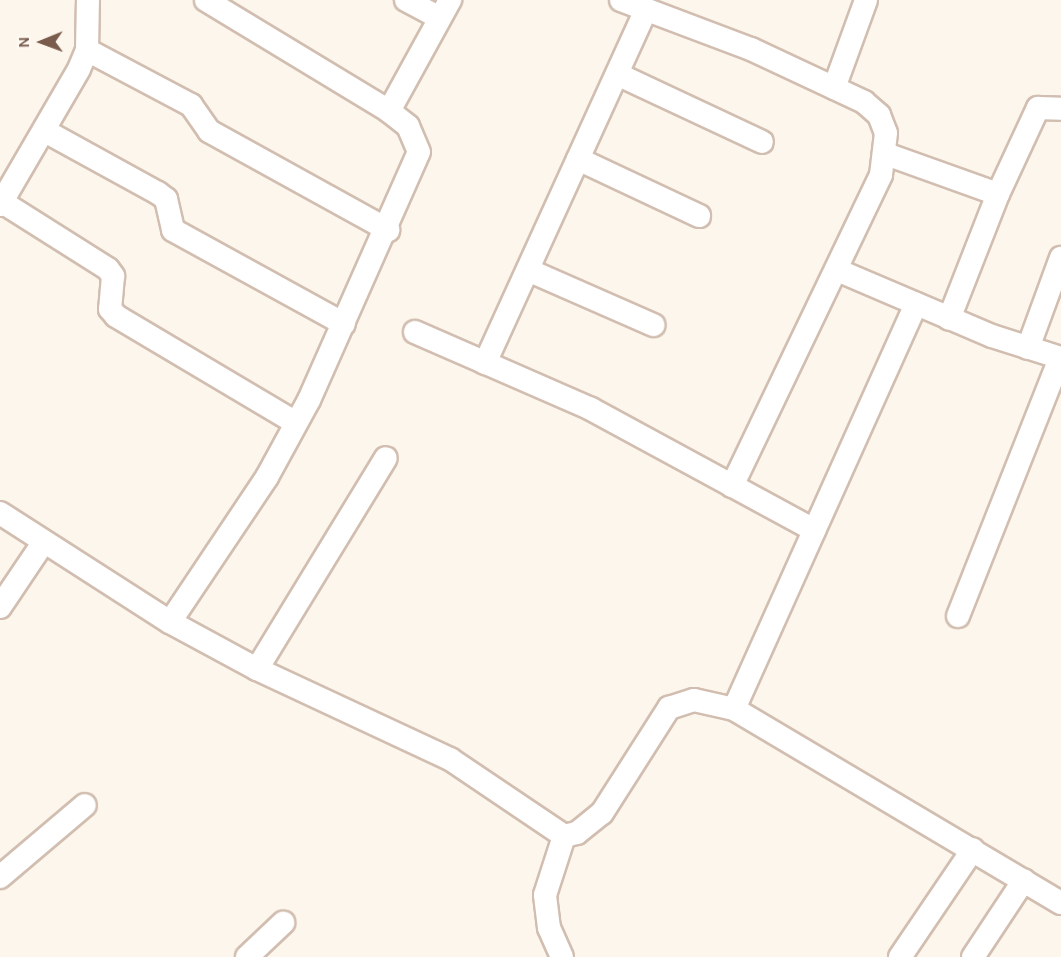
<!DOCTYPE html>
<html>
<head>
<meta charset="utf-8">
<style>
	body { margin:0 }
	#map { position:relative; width:1061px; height:957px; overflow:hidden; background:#fdf6ec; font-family:Karla,sans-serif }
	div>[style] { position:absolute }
	.roads { filter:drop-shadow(2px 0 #d1beb0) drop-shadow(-2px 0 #d1beb0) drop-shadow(0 2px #d1beb0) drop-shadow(0 -2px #d1beb0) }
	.street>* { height:22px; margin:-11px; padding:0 11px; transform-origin:11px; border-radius:11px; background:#fff }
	span { translate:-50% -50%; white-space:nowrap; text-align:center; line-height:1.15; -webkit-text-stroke:4.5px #fffaf3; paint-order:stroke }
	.north { position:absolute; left:12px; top:12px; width:60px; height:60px; -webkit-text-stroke:4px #fffaf3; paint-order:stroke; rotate:269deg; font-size:16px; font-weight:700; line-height:24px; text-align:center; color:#7a5c4d }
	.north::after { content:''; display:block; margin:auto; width:21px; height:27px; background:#7a5c4d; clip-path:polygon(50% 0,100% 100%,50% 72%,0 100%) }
</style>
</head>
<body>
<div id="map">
	<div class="roads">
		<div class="street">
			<i style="left:406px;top:0;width:38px;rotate:28deg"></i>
			<i style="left:621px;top:0;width:139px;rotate:20.7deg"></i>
			<i style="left:751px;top:49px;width:125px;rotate:25.1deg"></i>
			<i style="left:864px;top:102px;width:20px;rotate:41deg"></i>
			<i style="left:879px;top:115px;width:19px;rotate:69deg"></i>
			<i style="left:886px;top:133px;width:42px;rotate:96.8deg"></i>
			<i style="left:881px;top:175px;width:345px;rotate:115.6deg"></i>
			<i style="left:87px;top:50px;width:118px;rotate:27.9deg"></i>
			<i style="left:191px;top:105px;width:32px;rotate:55deg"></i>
			<i style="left:209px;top:131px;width:205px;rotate:28.9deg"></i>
			<i style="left:617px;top:74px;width:160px;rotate:25.1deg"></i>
			<i style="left:834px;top:88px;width:94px;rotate:-70deg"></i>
			<i style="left:389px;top:111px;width:127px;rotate:-61.2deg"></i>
			<i style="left:45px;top:131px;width:129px;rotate:28.8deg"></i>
			<i style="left:158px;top:193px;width:10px;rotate:37deg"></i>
			<i style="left:166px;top:199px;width:32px;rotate:77deg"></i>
			<i style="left:173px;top:230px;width:195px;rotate:28.8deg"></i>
			<i style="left:886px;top:154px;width:119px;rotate:19.7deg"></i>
			<i style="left:998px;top:194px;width:134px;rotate:111.4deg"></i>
			<i style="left:578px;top:159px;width:134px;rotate:25.2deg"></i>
			<i style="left:998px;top:194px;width:95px;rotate:-65.1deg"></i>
			<i style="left:1038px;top:108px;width:23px;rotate:2deg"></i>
			<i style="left:2px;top:202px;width:125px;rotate:32.3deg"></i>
			<i style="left:108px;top:269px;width:9px;rotate:54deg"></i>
			<i style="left:113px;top:276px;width:33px;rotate:95deg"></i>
			<i style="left:110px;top:309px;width:9px;rotate:49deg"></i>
			<i style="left:116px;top:316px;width:209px;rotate:30.7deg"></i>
			<i style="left:0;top:205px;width:157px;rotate:-59.8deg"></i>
			<i style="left:79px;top:69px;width:21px;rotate:-67deg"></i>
			<i style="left:87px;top:50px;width:50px;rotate:-88.9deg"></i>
			<i style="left:528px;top:270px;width:137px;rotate:23.7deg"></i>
			<i style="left:837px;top:270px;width:168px;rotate:23.1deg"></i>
			<i style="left:992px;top:336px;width:72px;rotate:17.7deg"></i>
			<i style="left:415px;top:332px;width:192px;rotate:23.6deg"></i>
			<i style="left:591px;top:409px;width:254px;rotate:28.5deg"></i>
			<i style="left:1028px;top:348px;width:96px;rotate:-69.9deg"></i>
			<i style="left:485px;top:363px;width:388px;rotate:-65.5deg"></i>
			<i style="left:0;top:513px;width:202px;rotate:32.7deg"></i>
			<i style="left:170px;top:622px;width:99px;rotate:28.4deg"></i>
			<i style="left:257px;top:669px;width:213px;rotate:25deg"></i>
			<i style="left:450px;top:759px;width:138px;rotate:34deg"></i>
			<i style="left:564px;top:836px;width:13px;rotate:-13deg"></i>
			<i style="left:577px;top:833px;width:32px;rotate:-39deg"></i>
			<i style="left:602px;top:813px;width:125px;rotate:-57.5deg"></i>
			<i style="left:669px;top:708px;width:26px;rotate:-18deg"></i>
			<i style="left:694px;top:700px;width:41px;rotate:12.7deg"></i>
			<i style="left:734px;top:709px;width:380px;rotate:30.7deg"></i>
			<i style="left:0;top:607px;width:77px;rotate:-56.1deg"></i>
			<i style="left:958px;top:616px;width:277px;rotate:-68.4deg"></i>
			<i style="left:170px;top:622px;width:174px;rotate:-56.2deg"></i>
			<i style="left:267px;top:477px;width:88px;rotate:-61.4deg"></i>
			<i style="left:309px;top:400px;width:271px;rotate:-66.1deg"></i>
			<i style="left:419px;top:152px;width:28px;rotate:-113deg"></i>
			<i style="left:408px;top:126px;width:24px;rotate:-142deg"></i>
			<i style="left:389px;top:111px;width:214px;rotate:-148.8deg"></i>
			<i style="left:257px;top:669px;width:247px;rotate:-58.6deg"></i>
			<i style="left:734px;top:709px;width:444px;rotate:-65.8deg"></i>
			<i style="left:0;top:877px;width:111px;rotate:-40.3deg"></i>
			<i style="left:247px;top:957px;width:50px;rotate:-43.4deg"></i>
			<i style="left:562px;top:957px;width:32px;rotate:-114deg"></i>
			<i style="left:549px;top:928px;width:33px;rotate:-97deg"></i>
			<i style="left:545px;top:895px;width:62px;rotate:-72.1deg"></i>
			<i style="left:900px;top:957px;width:130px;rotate:-55.9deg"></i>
			<i style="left:973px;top:957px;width:92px;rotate:-56.5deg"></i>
		</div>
	</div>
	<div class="north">N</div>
</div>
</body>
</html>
